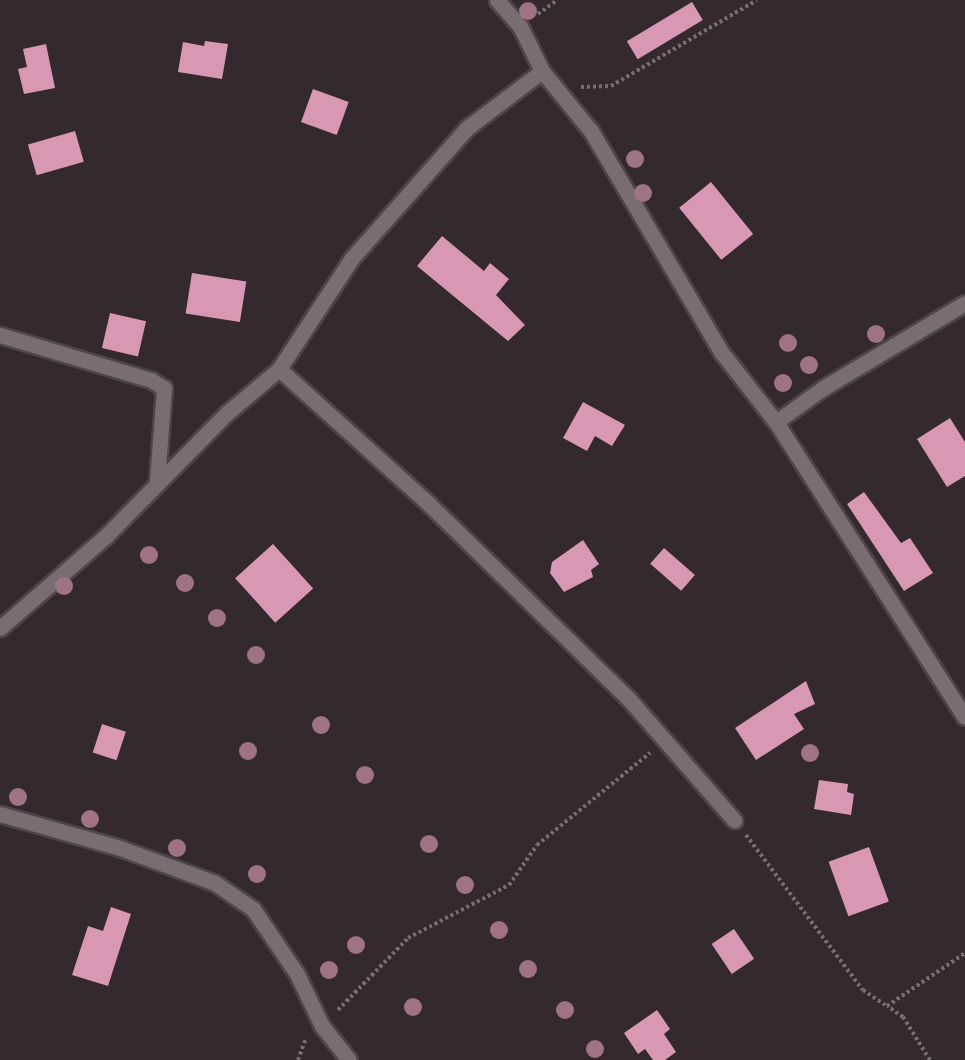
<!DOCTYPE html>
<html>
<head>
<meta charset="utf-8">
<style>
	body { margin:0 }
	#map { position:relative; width:965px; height:1060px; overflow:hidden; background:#34292d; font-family:"Archivo Narrow",sans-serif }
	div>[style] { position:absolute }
	.building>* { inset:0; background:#d897b3; transform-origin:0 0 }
	.path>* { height:4px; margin-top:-2px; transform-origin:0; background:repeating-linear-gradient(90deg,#776e71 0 3px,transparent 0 6px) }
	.roads { filter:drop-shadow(2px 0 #4e4549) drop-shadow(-2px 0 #4e4549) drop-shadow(0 2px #4e4549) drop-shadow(0 -2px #4e4549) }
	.minor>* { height:15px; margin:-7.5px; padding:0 7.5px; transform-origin:7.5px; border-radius:7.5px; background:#7a6d72 }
	.trees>* { width:18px; height:18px; margin:-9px; border-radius:50%; background:#9f7285 }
	span { translate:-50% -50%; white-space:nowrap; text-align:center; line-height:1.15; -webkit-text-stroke:6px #181315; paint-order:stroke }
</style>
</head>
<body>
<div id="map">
	<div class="building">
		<i style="left:692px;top:2px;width:21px;height:76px;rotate:59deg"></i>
		<i style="clip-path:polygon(205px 41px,228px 44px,222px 79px,178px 72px,183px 42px,204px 46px)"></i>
		<i style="clip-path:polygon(46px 44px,55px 88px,24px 94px,18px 69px,27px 67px,23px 49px)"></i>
		<i style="left:313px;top:89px;width:38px;height:35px;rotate:20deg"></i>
		<i style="left:75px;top:131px;width:32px;height:49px;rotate:74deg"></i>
		<i style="left:711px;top:182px;width:67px;height:41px;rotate:51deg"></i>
		<i style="clip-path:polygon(442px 236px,484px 271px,490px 263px,509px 279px,496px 295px,525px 325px,508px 341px,417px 266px)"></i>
		<i style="left:192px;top:273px;width:55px;height:41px;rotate:9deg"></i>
		<i style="left:110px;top:313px;width:37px;height:36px;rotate:13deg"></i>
		<i style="clip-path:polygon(583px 402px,625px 425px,612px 446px,595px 436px,587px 451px,563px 438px)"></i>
		<i style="clip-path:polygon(950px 418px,965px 442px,965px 476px,947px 487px,917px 439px)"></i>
		<i style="clip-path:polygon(864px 492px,901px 543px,910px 538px,933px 573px,904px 591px,847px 504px)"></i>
		<i style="clip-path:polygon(583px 540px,599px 564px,591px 570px,593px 577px,564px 592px,550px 573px,552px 562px)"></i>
		<i style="left:273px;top:544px;width:60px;height:51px;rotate:48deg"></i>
		<i style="left:664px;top:548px;width:41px;height:21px;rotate:41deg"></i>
		<i style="clip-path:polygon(806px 681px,815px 704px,794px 714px,804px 729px,756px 760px,735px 728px)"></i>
		<i style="left:102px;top:724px;width:25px;height:30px;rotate:18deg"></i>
		<i style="clip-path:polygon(819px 780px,848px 784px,847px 792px,854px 794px,851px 815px,814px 809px)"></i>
		<i style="left:869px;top:847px;width:58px;height:43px;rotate:70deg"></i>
		<i style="clip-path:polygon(111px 907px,131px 914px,108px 986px,72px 975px,88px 926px,103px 931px)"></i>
		<i style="left:734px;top:929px;width:36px;height:27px;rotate:56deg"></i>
		<i style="clip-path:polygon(657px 1010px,670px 1029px,664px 1034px,676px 1052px,665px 1060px,653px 1060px,645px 1049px,638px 1054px,624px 1033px)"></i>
	</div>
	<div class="path">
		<i style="left:538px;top:14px;width:24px;rotate:-36deg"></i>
		<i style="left:581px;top:87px;width:30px;rotate:-2deg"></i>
		<i style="left:611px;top:86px;width:169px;rotate:-30.5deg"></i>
		<i style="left:746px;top:835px;width:194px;rotate:53deg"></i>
		<i style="left:863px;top:990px;width:29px;rotate:34deg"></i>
		<i style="left:338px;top:1010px;width:100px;rotate:-45.8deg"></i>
		<i style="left:408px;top:938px;width:114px;rotate:-27.7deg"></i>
		<i style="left:509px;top:885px;width:49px;rotate:-55deg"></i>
		<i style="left:537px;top:845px;width:146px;rotate:-39.2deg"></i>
		<i style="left:298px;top:1060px;width:23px;rotate:-70deg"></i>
		<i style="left:930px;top:1060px;width:51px;rotate:-122.1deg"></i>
		<i style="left:903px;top:1017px;width:19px;rotate:-145deg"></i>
		<i style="left:887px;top:1006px;width:94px;rotate:-34.2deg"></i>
	</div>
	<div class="roads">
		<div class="minor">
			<i style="left:497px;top:0;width:35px;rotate:49deg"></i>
			<i style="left:520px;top:26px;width:50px;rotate:63.9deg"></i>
			<i style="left:542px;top:71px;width:77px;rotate:50.8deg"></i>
			<i style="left:591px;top:131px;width:258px;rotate:59.5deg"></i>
			<i style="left:722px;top:353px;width:88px;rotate:52deg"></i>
			<i style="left:776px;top:422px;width:58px;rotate:-35.9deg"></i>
			<i style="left:823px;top:388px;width:165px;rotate:-30.9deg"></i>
			<i style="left:0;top:335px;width:158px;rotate:16.6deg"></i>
			<i style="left:151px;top:380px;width:15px;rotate:32deg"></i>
			<i style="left:164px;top:388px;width:94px;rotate:94.3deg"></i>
			<i style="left:279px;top:369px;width:202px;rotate:42deg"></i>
			<i style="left:429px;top:504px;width:278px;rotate:44.3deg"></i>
			<i style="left:628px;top:698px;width:162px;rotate:49deg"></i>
			<i style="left:776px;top:422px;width:350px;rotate:57.4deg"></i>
			<i style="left:0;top:628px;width:140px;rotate:-41deg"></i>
			<i style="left:106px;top:536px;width:173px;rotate:-45.5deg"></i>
			<i style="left:227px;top:413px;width:68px;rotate:-40.2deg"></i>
			<i style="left:279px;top:369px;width:133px;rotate:-56.7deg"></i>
			<i style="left:352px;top:258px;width:174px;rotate:-48.5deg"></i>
			<i style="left:467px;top:128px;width:94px;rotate:-37.2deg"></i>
			<i style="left:0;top:814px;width:125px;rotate:15.8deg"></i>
			<i style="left:120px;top:848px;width:101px;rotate:20.2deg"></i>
			<i style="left:215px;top:883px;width:46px;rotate:34.4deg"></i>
			<i style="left:253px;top:909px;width:78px;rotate:55.9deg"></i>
			<i style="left:297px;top:974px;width:58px;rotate:64.3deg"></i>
			<i style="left:322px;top:1026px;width:43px;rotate:51.5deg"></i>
		</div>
	</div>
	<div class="trees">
		<i style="left:528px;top:11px"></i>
		<i style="left:635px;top:159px"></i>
		<i style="left:643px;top:193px"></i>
		<i style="left:876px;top:334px"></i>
		<i style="left:788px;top:343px"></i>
		<i style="left:809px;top:365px"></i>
		<i style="left:783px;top:383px"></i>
		<i style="left:149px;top:555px"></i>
		<i style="left:185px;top:583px"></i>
		<i style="left:64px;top:586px"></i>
		<i style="left:217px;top:618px"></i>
		<i style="left:256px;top:655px"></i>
		<i style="left:321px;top:725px"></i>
		<i style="left:248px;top:751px"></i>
		<i style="left:810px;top:753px"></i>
		<i style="left:365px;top:775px"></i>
		<i style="left:18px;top:797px"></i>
		<i style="left:90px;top:819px"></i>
		<i style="left:429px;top:844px"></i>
		<i style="left:177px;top:848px"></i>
		<i style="left:257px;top:874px"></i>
		<i style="left:465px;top:885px"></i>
		<i style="left:499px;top:930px"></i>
		<i style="left:356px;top:945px"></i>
		<i style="left:528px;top:969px"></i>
		<i style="left:329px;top:970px"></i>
		<i style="left:413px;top:1007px"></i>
		<i style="left:565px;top:1010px"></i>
		<i style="left:595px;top:1049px"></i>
	</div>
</div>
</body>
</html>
